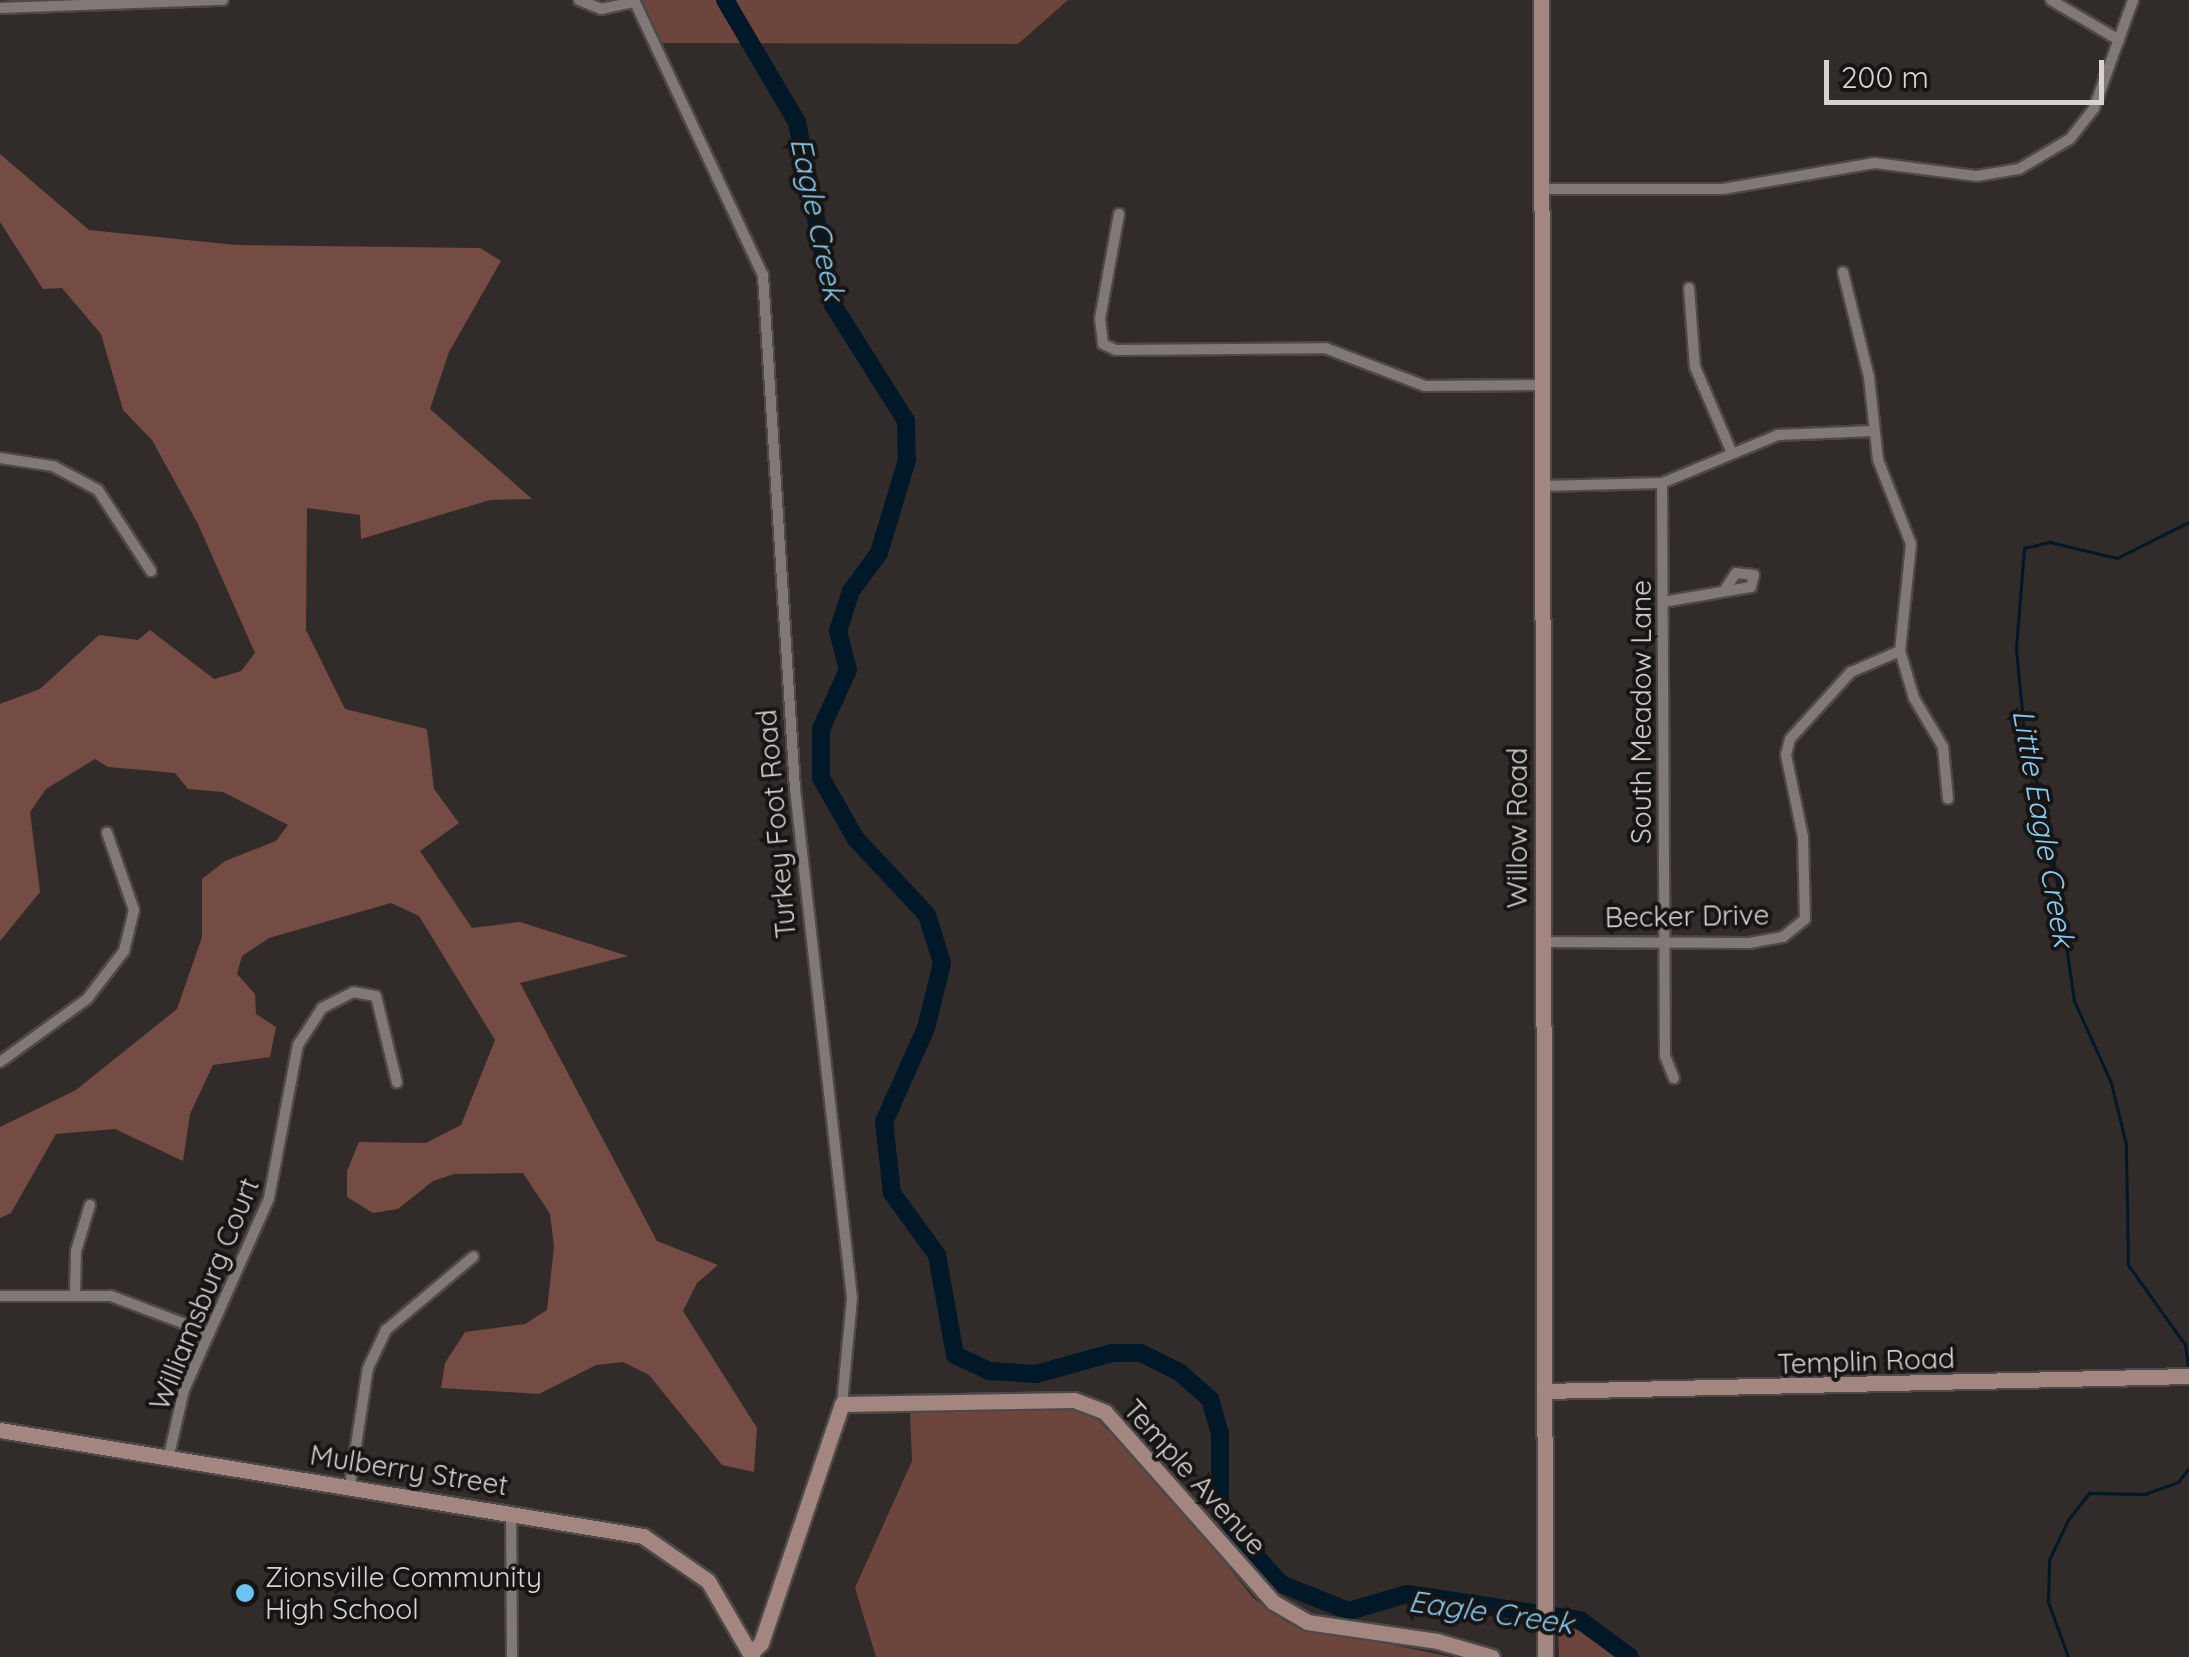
<!DOCTYPE html>
<html>
<head>
<meta charset="utf-8">
<style>
	body { margin:0 }
	#map { position:relative; width:2189px; height:1657px; overflow:hidden; background:#312b2a; font-family:Quicksand,sans-serif }
	div>[style] { position:absolute }
	.green>* { inset:0; background:#6c453d }
	.forest>* { inset:0; background:#754c43 }
	.stream>* { height:2.5px; margin:-1.25px; padding:0 1.25px; transform-origin:1.25px; border-radius:1.25px; background:#001827 }
	.river>* { height:18px; margin:-9px; padding:0 9px; transform-origin:9px; border-radius:9px; background:#001827 }
	.roads { filter:drop-shadow(2px 0 #4e4948) drop-shadow(-2px 0 #4e4948) drop-shadow(0 2px #4e4948) drop-shadow(0 -2px #4e4948) }
	.street>* { height:10px; margin:-5px; padding:0 5px; transform-origin:5px; border-radius:5px; background:#817977 }
	.secondary>* { height:15px; margin:-7.5px; padding:0 7.5px; transform-origin:7.5px; border-radius:7.5px; background:#a48680 }
	.dots>* { width:28px; height:28px; translate:-50% -50%; box-sizing:border-box; border:5px solid #171414; border-radius:50% }
	span { translate:-50% -50%; white-space:nowrap; text-align:center; line-height:1.15; -webkit-text-stroke:8px #171414; paint-order:stroke }
	.street-label { font-size:28px; color:#d7d3d2 }
	.poi-label { font-size:28px; color:#d7d3d2 }
	.left { translate:0 -50%; text-align:left }
	.water-label { font-size:30px; color:#85cbf2; font-style:italic }
	.scale { position:absolute; left:1824px; top:60px; width:280px; height:45px; box-sizing:border-box; border:5px solid #d7d3d2; border-top:0; padding-left:12px; font-size:30px; line-height:35px; white-space:nowrap; color:#d7d3d2; -webkit-text-stroke:8px #171414; paint-order:stroke }
</style>
</head>
<body>
<div id="map">
	<div class="green">
		<i style="clip-path:polygon(635px 0,1068px 0,1018px 44px,660px 43px)"></i>
		<i style="clip-path:polygon(1071px 1408px,1094px 1416px,1179px 1504px,1253px 1598px,1288px 1623px,1451px 1657px,876px 1657px,855px 1588px,912px 1461px,910px 1413px)"></i>
		<i style="clip-path:polygon(1558px 1623px,1618px 1645px,1630px 1657px,1559px 1657px)"></i>
	</div>
	<div class="forest">
		<i style="clip-path:polygon(0 154px,89px 230px,236px 245px,480px 248px,501px 261px,449px 352px,430px 409px,532px 499px,490px 500px,361px 539px,360px 515px,307px 508px,306px 630px,345px 709px,427px 729px,434px 789px,459px 823px,420px 851px,472px 928px,520px 922px,628px 956px,520px 983px,657px 1241px,718px 1265px,697px 1283px,683px 1311px,757px 1428px,754px 1472px,722px 1465px,649px 1375px,623px 1362px,596px 1365px,539px 1394px,441px 1388px,445px 1363px,465px 1332px,525px 1324px,547px 1310px,554px 1247px,550px 1214px,523px 1173px,454px 1174px,433px 1181px,398px 1209px,373px 1213px,347px 1197px,347px 1171px,359px 1142px,426px 1143px,461px 1125px,495px 1040px,419px 916px,391px 903px,269px 938px,242px 956px,237px 974px,255px 994px,256px 1014px,276px 1027px,270px 1057px,213px 1065px,190px 1114px,183px 1161px,115px 1129px,56px 1134px,11px 1213px,0 1218px,0 1127px,76px 1090px,177px 1009px,202px 937px,202px 879px,225px 861px,276px 841px,288px 825px,223px 792px,188px 789px,175px 773px,108px 767px,95px 759px,46px 789px,30px 812px,40px 892px,0 941px,0 704px,40px 689px,99px 635px,138px 640px,150px 630px,214px 679px,241px 671px,255px 653px,198px 524px,152px 440px,123px 410px,101px 334px,62px 288px,43px 289px,0 222px)"></i>
	</div>
	<div class="stream">
		<i style="left:2188px;top:1368px;width:23px;rotate:-97deg"></i>
		<i style="left:2185px;top:1345px;width:98px;rotate:-125.5deg"></i>
		<i style="left:2128px;top:1265px;width:120px;rotate:-91deg"></i>
		<i style="left:2126px;top:1145px;width:64px;rotate:-103.6deg"></i>
		<i style="left:2111px;top:1083px;width:90px;rotate:-114.3deg"></i>
		<i style="left:2074px;top:1001px;width:207px;rotate:-98.3deg"></i>
		<i style="left:2044px;top:796px;width:35px;rotate:-119deg"></i>
		<i style="left:2027px;top:765px;width:118px;rotate:-95.4deg"></i>
		<i style="left:2016px;top:648px;width:100px;rotate:-85.4deg"></i>
		<i style="left:2024px;top:548px;width:27px;rotate:-13deg"></i>
		<i style="left:2050px;top:542px;width:69px;rotate:13.4deg"></i>
		<i style="left:2117px;top:558px;width:80px;rotate:-26.6deg"></i>
		<i style="left:2068px;top:1657px;width:59px;rotate:-110deg"></i>
		<i style="left:2048px;top:1602px;width:42px;rotate:-88.6deg"></i>
		<i style="left:2049px;top:1560px;width:44px;rotate:-64.6deg"></i>
		<i style="left:2068px;top:1520px;width:34px;rotate:-52deg"></i>
		<i style="left:2089px;top:1493px;width:56px;rotate:1deg"></i>
		<i style="left:2145px;top:1494px;width:35px;rotate:-20deg"></i>
		<i style="left:2178px;top:1482px;width:18px;rotate:-52deg"></i>
	</div>
	<div class="river">
		<i style="left:725px;top:0;width:142px;rotate:59.5deg"></i>
		<i style="left:797px;top:122px;width:187px;rotate:78.9deg"></i>
		<i style="left:833px;top:305px;width:137px;rotate:57.8deg"></i>
		<i style="left:906px;top:421px;width:39px;rotate:89deg"></i>
		<i style="left:907px;top:460px;width:97px;rotate:106.8deg"></i>
		<i style="left:879px;top:553px;width:47px;rotate:126.4deg"></i>
		<i style="left:851px;top:591px;width:42px;rotate:108deg"></i>
		<i style="left:838px;top:631px;width:40px;rotate:75.6deg"></i>
		<i style="left:848px;top:670px;width:65px;rotate:114.6deg"></i>
		<i style="left:821px;top:729px;width:49px;rotate:90deg"></i>
		<i style="left:821px;top:778px;width:70px;rotate:60.2deg"></i>
		<i style="left:856px;top:839px;width:104px;rotate:46.9deg"></i>
		<i style="left:927px;top:915px;width:50px;rotate:72.6deg"></i>
		<i style="left:942px;top:963px;width:67px;rotate:103.8deg"></i>
		<i style="left:926px;top:1028px;width:103px;rotate:114.1deg"></i>
		<i style="left:884px;top:1122px;width:71px;rotate:83.6deg"></i>
		<i style="left:892px;top:1193px;width:77px;rotate:54deg"></i>
		<i style="left:937px;top:1255px;width:102px;rotate:79.8deg"></i>
		<i style="left:955px;top:1355px;width:38px;rotate:25deg"></i>
		<i style="left:990px;top:1371px;width:46px;rotate:3.7deg"></i>
		<i style="left:1036px;top:1374px;width:79px;rotate:-15.4deg"></i>
		<i style="left:1112px;top:1353px;width:29px"></i>
		<i style="left:1141px;top:1353px;width:42px;rotate:26.6deg"></i>
		<i style="left:1179px;top:1372px;width:41px;rotate:41.1deg"></i>
		<i style="left:1210px;top:1399px;width:36px;rotate:74deg"></i>
		<i style="left:1220px;top:1434px;width:70px;rotate:90deg"></i>
		<i style="left:1220px;top:1504px;width:35px;rotate:63deg"></i>
		<i style="left:1236px;top:1535px;width:67px;rotate:47.4deg"></i>
		<i style="left:1281px;top:1584px;width:73px;rotate:21.7deg"></i>
		<i style="left:1349px;top:1611px;width:60px;rotate:-16.3deg"></i>
		<i style="left:1407px;top:1594px;width:175px;rotate:8.5deg"></i>
		<i style="left:1580px;top:1620px;width:62px;rotate:36.5deg"></i>
	</div>
	<div class="roads">
		<div class="street">
			<i style="left:579px;top:0;width:24px;rotate:22deg"></i>
			<i style="left:601px;top:9px;width:35px;rotate:-12deg"></i>
			<i style="left:634px;top:0;width:304px;rotate:64.9deg"></i>
			<i style="left:763px;top:275px;width:515px;rotate:86.44deg"></i>
			<i style="left:795px;top:789px;width:512px;rotate:83.61deg"></i>
			<i style="left:852px;top:1298px;width:106px;rotate:95.4deg"></i>
			<i style="left:2051px;top:0;width:79px;rotate:30.5deg"></i>
			<i style="left:0;top:8px;width:223px;rotate:-2.1deg"></i>
			<i style="left:1540px;top:189px;width:183px"></i>
			<i style="left:1723px;top:189px;width:154px;rotate:-9.7deg"></i>
			<i style="left:1875px;top:163px;width:103px;rotate:7.3deg"></i>
			<i style="left:1977px;top:176px;width:43px;rotate:-9.5deg"></i>
			<i style="left:2019px;top:169px;width:59px;rotate:-30.5deg"></i>
			<i style="left:2070px;top:139px;width:39px;rotate:-52deg"></i>
			<i style="left:2094px;top:108px;width:115px;rotate:-70.1deg"></i>
			<i style="left:1119px;top:214px;width:107px;rotate:100.3deg"></i>
			<i style="left:1100px;top:319px;width:25px;rotate:83deg"></i>
			<i style="left:1103px;top:344px;width:14px;rotate:25deg"></i>
			<i style="left:1116px;top:350px;width:209px;rotate:-0.5deg"></i>
			<i style="left:1325px;top:348px;width:107px;rotate:20.8deg"></i>
			<i style="left:1425px;top:386px;width:115px;rotate:-0.5deg"></i>
			<i style="left:1689px;top:288px;width:79px;rotate:85.7deg"></i>
			<i style="left:1695px;top:367px;width:91px;rotate:66.8deg"></i>
			<i style="left:0;top:458px;width:54px;rotate:8.6deg"></i>
			<i style="left:53px;top:466px;width:51px;rotate:28.1deg"></i>
			<i style="left:98px;top:490px;width:97px;rotate:56.8deg"></i>
			<i style="left:1662px;top:483px;width:573px;rotate:89.7deg"></i>
			<i style="left:1665px;top:1056px;width:24px;rotate:68deg"></i>
			<i style="left:1542px;top:486px;width:120px;rotate:-1.4deg"></i>
			<i style="left:1662px;top:483px;width:126px;rotate:-22.5deg"></i>
			<i style="left:1778px;top:435px;width:95px;rotate:-2.4deg"></i>
			<i style="left:1663px;top:602px;width:89px;rotate:-9.7deg"></i>
			<i style="left:1751px;top:587px;width:12px;rotate:-76deg"></i>
			<i style="left:1754px;top:575px;width:18px;rotate:-174deg"></i>
			<i style="left:1736px;top:573px;width:18px;rotate:124deg"></i>
			<i style="left:1900px;top:651px;width:49px;rotate:73.4deg"></i>
			<i style="left:1914px;top:698px;width:57px;rotate:59.4deg"></i>
			<i style="left:1943px;top:747px;width:52px;rotate:84.5deg"></i>
			<i style="left:1542px;top:942px;width:207px;rotate:0.3deg"></i>
			<i style="left:1749px;top:943px;width:35px;rotate:-10deg"></i>
			<i style="left:1783px;top:937px;width:28px;rotate:-39deg"></i>
			<i style="left:1805px;top:919px;width:82px;rotate:-91.4deg"></i>
			<i style="left:1803px;top:837px;width:84px;rotate:-101.7deg"></i>
			<i style="left:1786px;top:755px;width:16px;rotate:-76deg"></i>
			<i style="left:1790px;top:739px;width:91px;rotate:-47.7deg"></i>
			<i style="left:1851px;top:672px;width:53px;rotate:-23.2deg"></i>
			<i style="left:1900px;top:651px;width:108px;rotate:-84.1deg"></i>
			<i style="left:1911px;top:544px;width:90px;rotate:-111.4deg"></i>
			<i style="left:1878px;top:460px;width:83px;rotate:-96.2deg"></i>
			<i style="left:1869px;top:377px;width:108px;rotate:-103.9deg"></i>
			<i style="left:0;top:1062px;width:107px;rotate:-35.9deg"></i>
			<i style="left:87px;top:999px;width:61px;rotate:-52.4deg"></i>
			<i style="left:124px;top:951px;width:42px;rotate:-76.3deg"></i>
			<i style="left:134px;top:910px;width:82px;rotate:-109.3deg"></i>
			<i style="left:75px;top:1293px;width:42px;rotate:-88.6deg"></i>
			<i style="left:76px;top:1251px;width:48px;rotate:-73.1deg"></i>
			<i style="left:0;top:1296px;width:111px"></i>
			<i style="left:111px;top:1296px;width:105px;rotate:20.7deg"></i>
			<i style="left:169px;top:1455px;width:67px;rotate:-77deg"></i>
			<i style="left:184px;top:1390px;width:210px;rotate:-66.1deg"></i>
			<i style="left:269px;top:1198px;width:156px;rotate:-79.3deg"></i>
			<i style="left:298px;top:1045px;width:44px;rotate:-57deg"></i>
			<i style="left:322px;top:1008px;width:35px;rotate:-27deg"></i>
			<i style="left:353px;top:992px;width:23px;rotate:10deg"></i>
			<i style="left:376px;top:996px;width:89px;rotate:76.4deg"></i>
			<i style="left:350px;top:1485px;width:118px;rotate:-81.3deg"></i>
			<i style="left:368px;top:1368px;width:42px;rotate:-64.7deg"></i>
			<i style="left:386px;top:1330px;width:114px;rotate:-40deg"></i>
			<i style="left:511px;top:1512px;width:145px;rotate:89.6deg"></i>
		</div>
		<div class="secondary">
			<i style="left:1541px;top:0;width:1657px;rotate:89.86deg"></i>
			<i style="left:1544px;top:1391px;width:645px;rotate:-1.33deg"></i>
			<i style="left:0;top:1430px;width:652px;rotate:9.36deg"></i>
			<i style="left:643px;top:1536px;width:79px;rotate:34.7deg"></i>
			<i style="left:708px;top:1581px;width:88px;rotate:59.9deg"></i>
			<i style="left:751px;top:1653px;width:14px;rotate:-45deg"></i>
			<i style="left:761px;top:1643px;width:252px;rotate:-71.3deg"></i>
			<i style="left:842px;top:1404px;width:232px;rotate:-1deg"></i>
			<i style="left:1074px;top:1400px;width:33px;rotate:21deg"></i>
			<i style="left:1105px;top:1412px;width:254px;rotate:48.5deg"></i>
			<i style="left:1273px;top:1602px;width:39px;rotate:30deg"></i>
			<i style="left:1307px;top:1622px;width:131px;rotate:8.3deg"></i>
			<i style="left:1437px;top:1641px;width:57px;rotate:16.2deg"></i>
		</div>
	</div>
	<div class="dots">
		<i style="left:245px;top:1593px;background:#6bc3f2"></i>
	</div>
	<div class="street-label">
		<span style="left:1641px;top:712px;rotate:-90deg">South Meadow Lane</span>
		<span style="left:776px;top:824px;rotate:-95deg">Turkey Foot Road</span>
		<span style="left:1517px;top:828px;rotate:-90deg">Willow Road</span>
		<span style="left:1687px;top:916px;rotate:-1deg">Becker Drive</span>
		<span style="left:204px;top:1294px;rotate:-68deg">Williamsburg Court</span>
		<span style="left:1866px;top:1361px;rotate:-2deg">Templin Road</span>
		<span style="left:409px;top:1470px;rotate:9deg">Mulberry Street</span>
		<span style="left:1195px;top:1477px;rotate:48deg">Temple Avenue</span>
	</div>
	<div class="poi-label">
		<span class="left" style="left:265px;top:1593px">Zionsville Community<br>High School</span>
	</div>
	<div class="water-label">
		<span style="left:818px;top:219px;rotate:78deg">Eagle Creek</span>
		<span style="left:2044px;top:828px;rotate:80deg">Little Eagle Creek</span>
		<span style="left:1491px;top:1612px;rotate:8deg">Eagle Creek</span>
	</div>
	<div class="scale">200 m</div>
</div>
</body>
</html>
